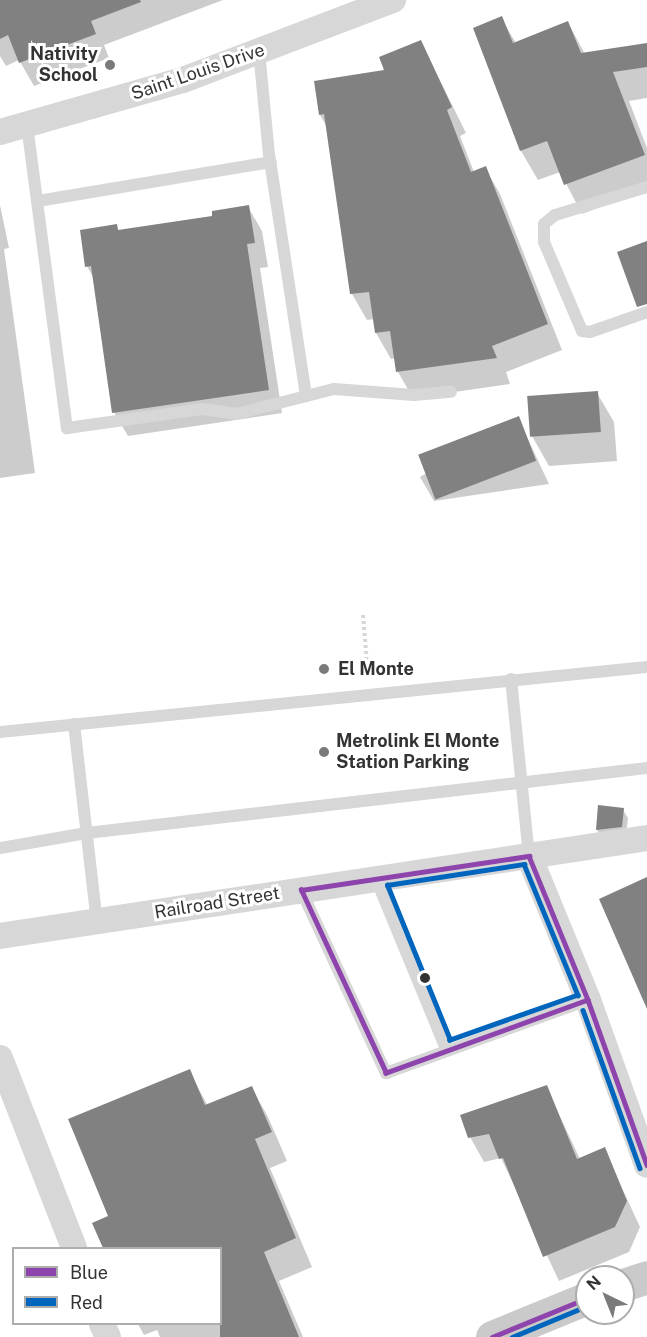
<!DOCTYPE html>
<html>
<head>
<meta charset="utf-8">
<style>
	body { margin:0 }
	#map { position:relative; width:647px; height:1337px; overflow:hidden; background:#fff; font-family:"Public Sans",sans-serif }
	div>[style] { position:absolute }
	.shadow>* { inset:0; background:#0003 }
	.building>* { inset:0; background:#818181; transform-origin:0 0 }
	.path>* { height:4px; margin-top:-2px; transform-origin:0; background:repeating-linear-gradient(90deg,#d6d6d6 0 3px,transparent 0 6px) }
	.service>* { height:12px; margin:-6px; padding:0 6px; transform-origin:6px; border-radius:6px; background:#d7d7d7 }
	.minor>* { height:26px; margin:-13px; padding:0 13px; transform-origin:13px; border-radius:13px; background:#d7d7d7 }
	.primary>* { height:33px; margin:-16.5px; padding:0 16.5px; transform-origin:16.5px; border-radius:16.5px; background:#cacaca }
	.bus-1>* { height:4.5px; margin:-2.25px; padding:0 2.25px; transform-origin:2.25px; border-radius:2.25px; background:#8e44ad }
	.bus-2>* { height:4.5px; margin:-2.25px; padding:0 2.25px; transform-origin:2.25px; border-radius:2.25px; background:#0065bd }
	.dots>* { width:16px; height:16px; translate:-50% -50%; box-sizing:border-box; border:3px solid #fff; border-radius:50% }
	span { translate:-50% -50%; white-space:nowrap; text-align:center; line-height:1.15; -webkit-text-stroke:6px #fff; paint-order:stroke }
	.poi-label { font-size:18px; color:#333; font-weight:700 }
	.right { translate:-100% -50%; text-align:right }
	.left { translate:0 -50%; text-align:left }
	.street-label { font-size:18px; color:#333 }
	.legend { position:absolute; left:12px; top:1247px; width:210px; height:78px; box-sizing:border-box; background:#fff; border:2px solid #adadad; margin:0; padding:8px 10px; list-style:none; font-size:18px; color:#333 }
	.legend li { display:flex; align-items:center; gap:12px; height:30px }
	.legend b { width:30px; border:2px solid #adadad }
	.north { position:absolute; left:575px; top:1265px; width:60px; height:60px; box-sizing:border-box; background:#fff; border:2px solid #adadad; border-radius:50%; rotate:317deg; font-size:16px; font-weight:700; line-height:24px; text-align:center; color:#333 }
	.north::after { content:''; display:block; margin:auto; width:21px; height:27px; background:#7a7a7a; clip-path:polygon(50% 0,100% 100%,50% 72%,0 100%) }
</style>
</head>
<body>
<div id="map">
	<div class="shadow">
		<i style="clip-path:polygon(0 0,223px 0,104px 45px,109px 58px,34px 86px,19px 60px,6px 66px,0 56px)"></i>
		<i style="clip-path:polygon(501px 18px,516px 43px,568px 23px,585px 54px,647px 45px,647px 98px,629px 101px,647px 148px,647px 189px,582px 214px,560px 172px,538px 180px,521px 151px,474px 29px)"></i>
		<i style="clip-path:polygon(421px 42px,466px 133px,460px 136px,474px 172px,485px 168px,500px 194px,562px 350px,506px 372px,510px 384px,413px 398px,398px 372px,396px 358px,391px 359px,376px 333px,374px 319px,367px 320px,352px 294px,327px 127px,320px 115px,316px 82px,387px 71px)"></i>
		<i style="clip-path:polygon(0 205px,9px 248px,4px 249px,35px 473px,0 478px)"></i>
		<i style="clip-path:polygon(248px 207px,262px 231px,268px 267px,260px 268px,282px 413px,128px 436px,114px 412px,94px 279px,87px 266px,116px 226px,119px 231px,214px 217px)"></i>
		<i style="clip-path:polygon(597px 393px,614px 422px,617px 461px,549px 466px,532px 436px)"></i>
		<i style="clip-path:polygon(518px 418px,549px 484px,434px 501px,420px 477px)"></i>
		<i style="clip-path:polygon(623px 810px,628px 818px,626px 835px,602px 838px,597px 830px)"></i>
		<i style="clip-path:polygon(189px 1071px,208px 1106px,252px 1088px,268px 1117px,287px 1161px,270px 1168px,312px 1267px,279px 1281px,303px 1337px,160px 1337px,157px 1330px,144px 1335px,138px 1324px,220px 1324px,220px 1248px,104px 1248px,94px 1224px,110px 1217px)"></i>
		<i style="clip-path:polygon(546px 1087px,580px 1159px,604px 1149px,640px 1227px,629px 1252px,559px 1281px,501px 1158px,484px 1162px,470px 1137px)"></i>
	</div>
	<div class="building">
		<i style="clip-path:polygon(0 0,140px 0,141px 2px,91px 21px,96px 34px,19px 63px,8px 35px,0 39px)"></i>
		<i style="clip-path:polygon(502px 16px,513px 43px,568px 21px,581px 53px,647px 43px,647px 67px,613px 72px,645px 155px,564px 185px,547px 141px,520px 151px,473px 28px)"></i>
		<i style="clip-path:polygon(421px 40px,452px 107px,447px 110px,471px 172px,486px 166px,548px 324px,492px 346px,497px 358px,396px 372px,390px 331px,375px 333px,369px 292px,350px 294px,324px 114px,319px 115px,314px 81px,384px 70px,379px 57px)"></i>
		<i style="clip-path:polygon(249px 205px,255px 243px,247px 244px,269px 390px,112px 413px,91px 266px,85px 267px,80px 230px,117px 224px,118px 230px,212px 216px,212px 211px)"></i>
		<i style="clip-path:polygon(647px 241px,647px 304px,637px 307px,617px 252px)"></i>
		<i style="left:598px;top:391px;width:41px;height:71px;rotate:86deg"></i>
		<i style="left:519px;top:416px;width:48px;height:108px;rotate:69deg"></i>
		<i style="clip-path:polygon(598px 805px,624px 808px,622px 827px,596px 830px)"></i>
		<i style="clip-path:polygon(647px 877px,647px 1009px,599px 899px)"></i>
		<i style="clip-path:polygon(190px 1069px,205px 1105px,252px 1086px,272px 1132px,255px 1139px,296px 1238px,264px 1252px,299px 1337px,220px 1337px,220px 1248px,103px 1248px,92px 1223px,108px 1216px,68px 1119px)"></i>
		<i style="clip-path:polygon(547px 1085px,577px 1159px,605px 1147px,627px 1201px,615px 1227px,543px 1257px,503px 1158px,499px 1159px,489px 1134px,468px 1138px,460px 1115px)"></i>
	</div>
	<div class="path">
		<i style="left:363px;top:615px;width:59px;rotate:85.2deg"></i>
	</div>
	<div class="service">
		<i style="left:259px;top:51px;width:103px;rotate:84.5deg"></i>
		<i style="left:269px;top:154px;width:245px;rotate:81.3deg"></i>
		<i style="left:27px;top:125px;width:306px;rotate:82.5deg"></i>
		<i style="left:67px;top:428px;width:136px;rotate:-8deg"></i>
		<i style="left:202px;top:409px;width:34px;rotate:8deg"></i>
		<i style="left:236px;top:414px;width:101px;rotate:-14.3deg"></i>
		<i style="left:334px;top:389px;width:80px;rotate:4.3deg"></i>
		<i style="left:414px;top:395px;width:37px;rotate:-5deg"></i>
		<i style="left:647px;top:187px;width:96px;rotate:163.1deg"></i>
		<i style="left:555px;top:215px;width:14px;rotate:141deg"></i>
		<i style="left:544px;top:224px;width:18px;rotate:90deg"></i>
		<i style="left:544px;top:242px;width:97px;rotate:66.9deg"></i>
		<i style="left:582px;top:331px;width:8px;rotate:7deg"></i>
		<i style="left:590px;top:332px;width:60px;rotate:-19.3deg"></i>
		<i style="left:38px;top:201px;width:236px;rotate:-9.5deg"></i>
		<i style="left:511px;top:679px;width:178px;rotate:84.2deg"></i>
		<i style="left:74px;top:724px;width:199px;rotate:83.4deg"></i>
		<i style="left:0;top:732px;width:650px;rotate:-5.74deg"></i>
		<i style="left:0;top:848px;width:88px;rotate:-9.8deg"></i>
		<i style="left:87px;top:833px;width:564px;rotate:-6.62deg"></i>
		<i style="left:376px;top:879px;width:184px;rotate:67.6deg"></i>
		<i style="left:301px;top:890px;width:202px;rotate:65.1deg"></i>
		<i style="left:386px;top:1073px;width:215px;rotate:-19.9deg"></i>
	</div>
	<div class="minor">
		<i style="left:0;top:132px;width:190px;rotate:-15.9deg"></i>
		<i style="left:183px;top:80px;width:225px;rotate:-20.9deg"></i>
		<i style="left:529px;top:856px;width:156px;rotate:67.7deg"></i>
		<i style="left:588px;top:1000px;width:175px;rotate:70.3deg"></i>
		<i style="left:0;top:936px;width:654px;rotate:-8.61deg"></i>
		<i style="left:0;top:1058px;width:204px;rotate:68.7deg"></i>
		<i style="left:102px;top:1324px;width:14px;rotate:65deg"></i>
	</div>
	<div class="primary">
		<i style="left:623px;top:1285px;width:25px;rotate:-18deg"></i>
		<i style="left:492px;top:1337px;width:103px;rotate:-22.3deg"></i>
	</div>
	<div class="bus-1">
		<i style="left:529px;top:856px;width:156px;rotate:67.7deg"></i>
		<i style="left:588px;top:1000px;width:215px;rotate:160.1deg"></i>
		<i style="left:386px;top:1073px;width:202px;rotate:-114.9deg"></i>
		<i style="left:301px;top:890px;width:231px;rotate:-8.5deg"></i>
		<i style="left:588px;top:1000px;width:175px;rotate:70.3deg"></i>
		<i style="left:492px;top:1337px;width:103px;rotate:-22.3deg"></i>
	</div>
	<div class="bus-2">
		<i style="left:524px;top:864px;width:142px;rotate:67.6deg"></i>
		<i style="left:578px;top:995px;width:136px;rotate:160.6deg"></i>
		<i style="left:450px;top:1040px;width:167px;rotate:-112.1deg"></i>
		<i style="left:387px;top:885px;width:139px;rotate:-8.7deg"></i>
		<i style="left:583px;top:1010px;width:168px;rotate:70.2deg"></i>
		<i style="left:512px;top:1337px;width:81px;rotate:-22.5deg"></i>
	</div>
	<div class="dots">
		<i style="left:110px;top:65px;background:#7a7a7a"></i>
		<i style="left:324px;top:669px;background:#7a7a7a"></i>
		<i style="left:324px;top:752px;background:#7a7a7a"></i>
		<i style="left:425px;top:978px;background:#333"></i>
	</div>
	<div class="poi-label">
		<span class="right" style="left:98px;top:65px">Nativity<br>School</span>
		<span class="left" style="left:338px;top:669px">El Monte</span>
		<span class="left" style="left:336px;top:752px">Metrolink El Monte<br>Station Parking</span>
	</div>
	<div class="street-label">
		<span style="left:198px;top:72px;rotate:-19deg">Saint Louis Drive</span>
		<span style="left:217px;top:903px;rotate:-9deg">Railroad Street</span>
	</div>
	<ul class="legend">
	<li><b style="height:8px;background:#8e44ad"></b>Blue</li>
	<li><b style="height:8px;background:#0065bd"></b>Red</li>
	</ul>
	<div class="north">N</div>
</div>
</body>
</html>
